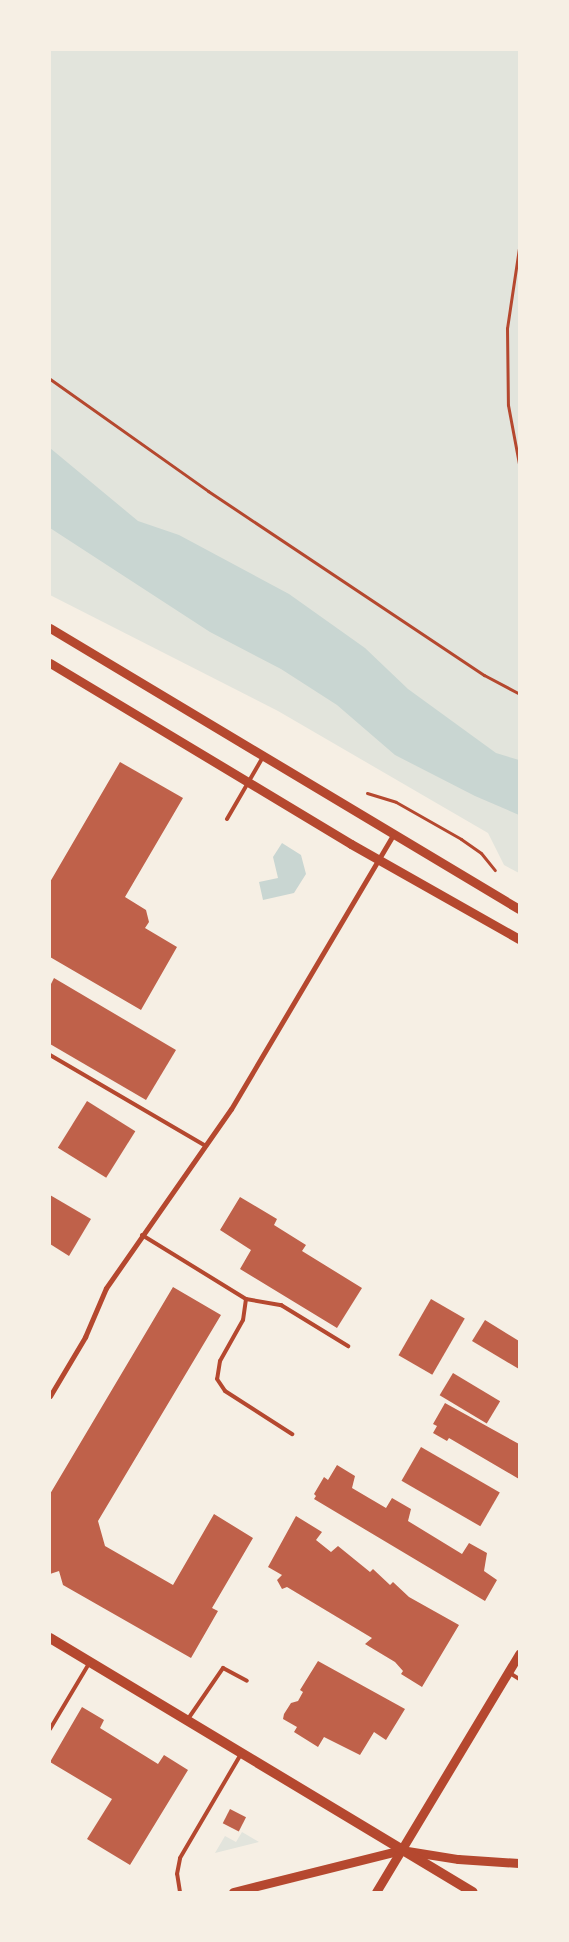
<!DOCTYPE html>
<html>
<head>
<meta charset="utf-8">
<style>
	body { margin:0 }
	#map { position:relative; width:569px; height:1942px; overflow:hidden; background:#f6efe4; font-family:"Alegreya Sans",sans-serif }
	div>[style] { position:absolute }
	.green>* { inset:0; background:#e2e4dc }
	.water>* { inset:0; background:#c9d6d2 }
	.building>* { inset:0; background:#bf614a; transform-origin:0 0 }
	.path>* { height:3px; margin:-1.5px; padding:0 1.5px; transform-origin:1.5px; border-radius:1.5px; background:#b5482f }
	.service>* { height:4px; margin:-2px; padding:0 2px; transform-origin:2px; border-radius:2px; background:#b5482f }
	.minor>* { height:5px; margin:-2.5px; padding:0 2.5px; transform-origin:2.5px; border-radius:2.5px; background:#b5482f }
	.tertiary>* { height:9px; margin:-4.5px; padding:0 4.5px; transform-origin:4.5px; border-radius:4.5px; background:#b5482f }
	.secondary>* { height:10px; margin:-5px; padding:0 5px; transform-origin:5px; border-radius:5px; background:#b5482f }
	span { translate:-50% -50%; white-space:nowrap; text-align:center; line-height:1.15; -webkit-text-stroke:4px #f6efe4; paint-order:stroke }
	.frame { position:absolute; inset:0; border:51px solid #f6efe4; pointer-events:none }
</style>
</head>
<body>
<div id="map">
	<div class="green">
		<i style="clip-path:polygon(50px 50px,519px 50px,519px 873px,504px 865px,488px 833px,278px 711px,50px 595px)"></i>
		<i style="clip-path:polygon(242px 1832px,259px 1842px,215px 1853px,225px 1836px,236px 1842px)"></i>
	</div>
	<div class="water">
		<i style="clip-path:polygon(50px 448px,138px 521px,179px 535px,289px 594px,365px 648px,408px 689px,496px 753px,519px 760px,519px 815px,475px 796px,395px 755px,337px 705px,281px 669px,210px 632px,50px 528px)"></i>
		<i style="clip-path:polygon(282px 843px,301px 855px,306px 874px,294px 893px,263px 900px,259px 882px,278px 878px,273px 857px)"></i>
	</div>
	<div class="building">
		<i style="clip-path:polygon(120px 762px,183px 798px,125px 897px,146px 910px,149px 922px,145px 928px,177px 947px,141px 1010px,50px 957px,50px 882px)"></i>
		<i style="clip-path:polygon(54px 978px,176px 1050px,146px 1100px,50px 1044px,50px 986px)"></i>
		<i style="left:87px;top:1101px;width:57px;height:55px;rotate:32deg"></i>
		<i style="clip-path:polygon(50px 1195px,91px 1219px,69px 1256px,50px 1244px)"></i>
		<i style="clip-path:polygon(240px 1197px,277px 1219px,274px 1225px,306px 1245px,302px 1251px,362px 1288px,337px 1328px,240px 1269px,251px 1250px,220px 1230px)"></i>
		<i style="clip-path:polygon(173px 1287px,221px 1315px,98px 1521px,105px 1546px,173px 1585px,214px 1514px,253px 1538px,212px 1608px,218px 1611px,191px 1658px,63px 1585px,59px 1571px,50px 1574px,50px 1494px)"></i>
		<i style="left:431px;top:1299px;width:39px;height:65px;rotate:30deg"></i>
		<i style="clip-path:polygon(485px 1320px,519px 1341px,519px 1369px,472px 1341px)"></i>
		<i style="left:453px;top:1373px;width:55px;height:26px;rotate:31deg"></i>
		<i style="clip-path:polygon(445px 1403px,519px 1444px,519px 1479px,449px 1438px,447px 1441px,433px 1433px,437px 1426px,433px 1424px)"></i>
		<i style="left:421px;top:1447px;width:91px;height:39px;rotate:30deg"></i>
		<i style="clip-path:polygon(337px 1465px,355px 1476px,352px 1488px,386px 1508px,392px 1498px,411px 1509px,408px 1521px,462px 1554px,469px 1543px,487px 1553px,484px 1571px,497px 1580px,485px 1601px,314px 1499px,316px 1496px,314px 1494px,324px 1477px,328px 1480px)"></i>
		<i style="clip-path:polygon(296px 1516px,322px 1532px,316px 1540px,331px 1552px,338px 1546px,370px 1572px,373px 1569px,390px 1585px,393px 1582px,409px 1597px,459px 1625px,422px 1687px,401px 1674px,403px 1671px,395px 1662px,365px 1644px,372px 1638px,287px 1587px,282px 1589px,277px 1580px,282px 1575px,268px 1567px)"></i>
		<i style="clip-path:polygon(318px 1661px,405px 1709px,386px 1740px,374px 1732px,360px 1755px,324px 1737px,318px 1747px,294px 1732px,297px 1727px,283px 1719px,284px 1714px,291px 1703px,298px 1701px,303px 1692px,300px 1690px)"></i>
		<i style="clip-path:polygon(82px 1707px,104px 1720px,100px 1728px,158px 1764px,164px 1755px,188px 1770px,130px 1865px,87px 1839px,112px 1799px,50px 1762px)"></i>
		<i style="left:230px;top:1809px;width:18px;height:16px;rotate:27deg"></i>
	</div>
	<div class="path">
		<i style="left:519px;top:248px;width:81px;rotate:98.5deg"></i>
		<i style="left:507px;top:328px;width:77px;rotate:89.3deg"></i>
		<i style="left:508px;top:405px;width:60px;rotate:79.4deg"></i>
		<i style="left:50px;top:379px;width:194px;rotate:35.3deg"></i>
		<i style="left:208px;top:491px;width:332px;rotate:33.7deg"></i>
		<i style="left:484px;top:675px;width:40px;rotate:28deg"></i>
		<i style="left:367px;top:793px;width:30px;rotate:17deg"></i>
		<i style="left:396px;top:802px;width:75px;rotate:29.6deg"></i>
		<i style="left:461px;top:839px;width:24px;rotate:35deg"></i>
		<i style="left:481px;top:853px;width:22px;rotate:51deg"></i>
	</div>
	<div class="service">
		<i style="left:227px;top:819px;width:72px;rotate:-59.9deg"></i>
		<i style="left:50px;top:1055px;width:178px;rotate:30.3deg"></i>
		<i style="left:142px;top:1235px;width:122px;rotate:31.6deg"></i>
		<i style="left:246px;top:1299px;width:21px;rotate:98deg"></i>
		<i style="left:243px;top:1320px;width:47px;rotate:119.3deg"></i>
		<i style="left:220px;top:1361px;width:18px;rotate:99deg"></i>
		<i style="left:217px;top:1379px;width:14px;rotate:56deg"></i>
		<i style="left:225px;top:1391px;width:80px;rotate:32.7deg"></i>
		<i style="left:246px;top:1299px;width:36px;rotate:10deg"></i>
		<i style="left:281px;top:1305px;width:79px;rotate:31.5deg"></i>
		<i style="left:508px;top:1672px;width:13px;rotate:32deg"></i>
		<i style="left:188px;top:1719px;width:62px;rotate:-55.5deg"></i>
		<i style="left:223px;top:1668px;width:27px;rotate:28deg"></i>
		<i style="left:50px;top:1729px;width:78px;rotate:-59.2deg"></i>
		<i style="left:180px;top:1892px;width:18px;rotate:-99deg"></i>
		<i style="left:177px;top:1874px;width:16px;rotate:-79deg"></i>
		<i style="left:180px;top:1858px;width:121px;rotate:-59.6deg"></i>
	</div>
	<div class="minor">
		<i style="left:50px;top:1396px;width:69px;rotate:-59.3deg"></i>
		<i style="left:85px;top:1337px;width:53px;rotate:-66.8deg"></i>
		<i style="left:106px;top:1288px;width:218px;rotate:-55.1deg"></i>
		<i style="left:231px;top:1109px;width:318px;rotate:-59.4deg"></i>
	</div>
	<div class="tertiary">
		<i style="left:50px;top:628px;width:547px;rotate:30.93deg"></i>
		<i style="left:50px;top:663px;width:351px;rotate:31deg"></i>
		<i style="left:351px;top:844px;width:193px;rotate:29.5deg"></i>
		<i style="left:233px;top:1892px;width:173px;rotate:-14deg"></i>
		<i style="left:401px;top:1850px;width:58px;rotate:9deg"></i>
		<i style="left:458px;top:1859px;width:61px;rotate:3.8deg"></i>
		<i style="left:376px;top:1892px;width:278px;rotate:-59deg"></i>
	</div>
	<div class="secondary">
		<i style="left:50px;top:1638px;width:493px;rotate:31deg"></i>
	</div>
	<div class="frame"></div>
</div>
</body>
</html>
